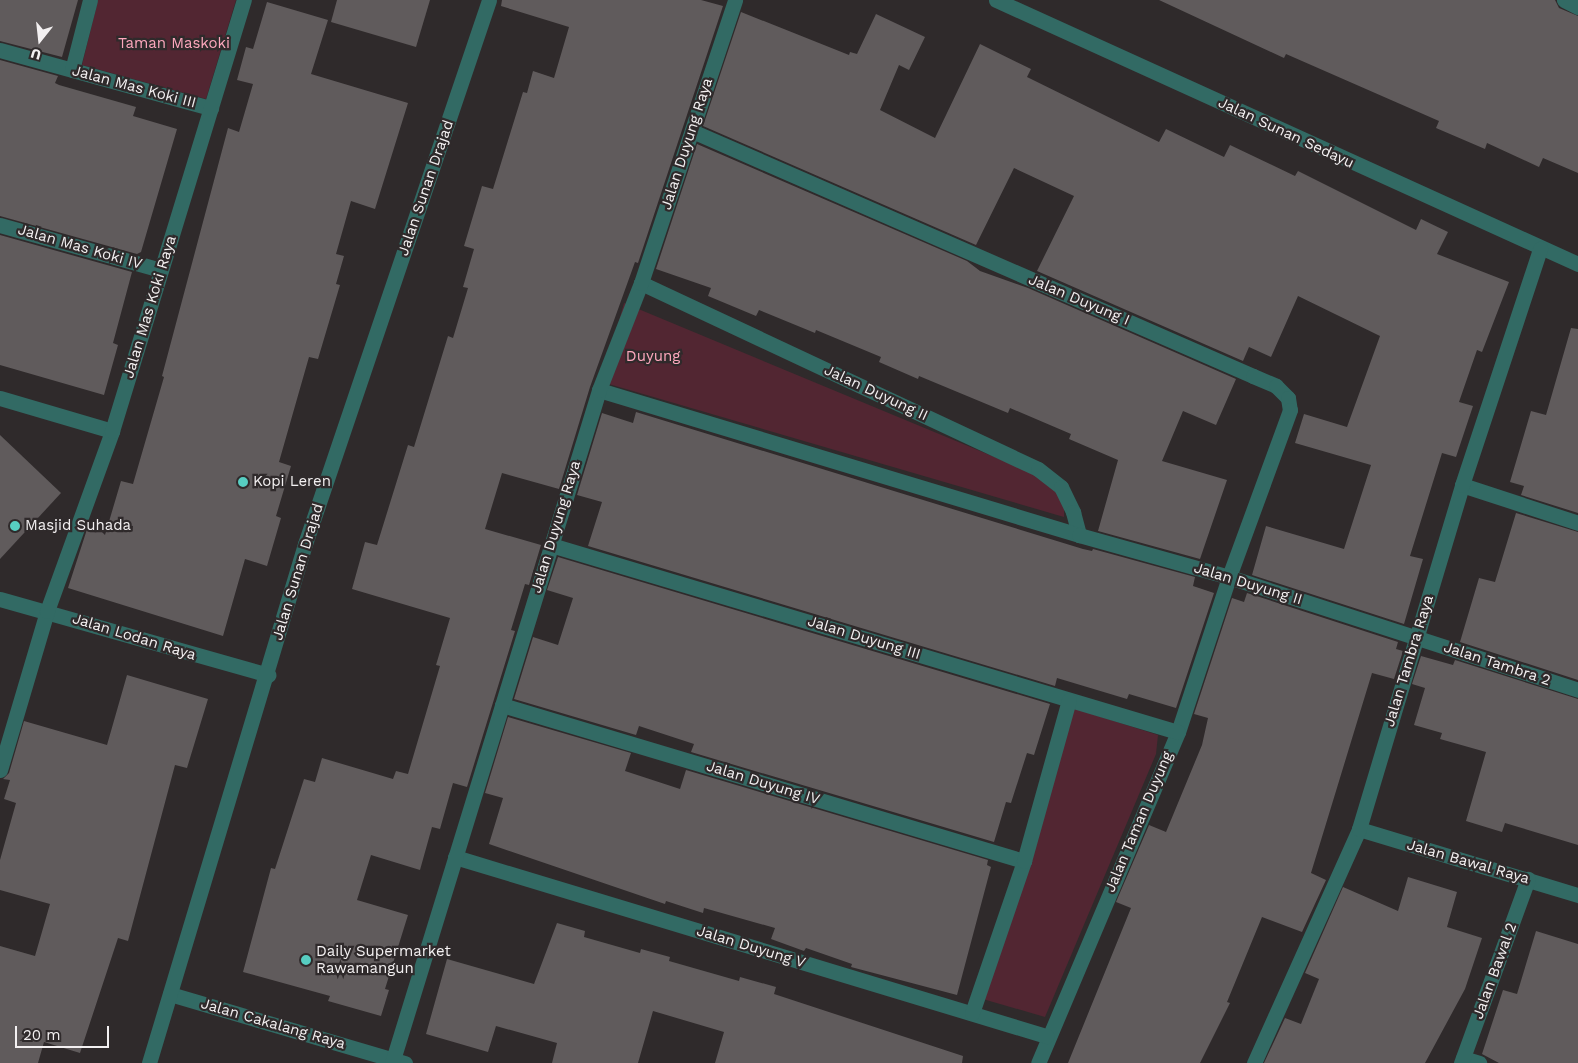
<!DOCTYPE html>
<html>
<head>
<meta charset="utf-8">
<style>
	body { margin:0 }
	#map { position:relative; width:1578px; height:1063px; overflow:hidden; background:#2f2a2b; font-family:"Work Sans",sans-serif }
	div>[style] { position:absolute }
	.green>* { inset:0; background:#522632 }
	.building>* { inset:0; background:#605b5c }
	.minor>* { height:15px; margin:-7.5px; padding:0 7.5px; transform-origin:7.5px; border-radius:7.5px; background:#326a64 }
	.dots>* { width:14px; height:14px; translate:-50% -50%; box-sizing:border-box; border:2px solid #2f2a2b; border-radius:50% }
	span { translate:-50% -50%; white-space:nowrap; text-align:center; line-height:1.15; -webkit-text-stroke:4.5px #2f2a2b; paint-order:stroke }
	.park-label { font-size:15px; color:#fda8bd }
	.street-label { font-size:15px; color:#f3f0f1 }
	.poi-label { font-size:15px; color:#f3f0f1 }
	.left { translate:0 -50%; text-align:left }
	.north { position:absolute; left:15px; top:15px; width:50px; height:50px; -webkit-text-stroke:4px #2f2a2b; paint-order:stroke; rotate:196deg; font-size:14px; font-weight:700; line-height:20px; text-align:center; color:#f3f0f1 }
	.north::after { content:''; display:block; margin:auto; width:18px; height:22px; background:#f3f0f1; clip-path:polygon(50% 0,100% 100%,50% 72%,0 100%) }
	.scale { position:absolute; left:15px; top:1026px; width:94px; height:22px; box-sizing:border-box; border:2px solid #f3f0f1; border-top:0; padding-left:6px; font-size:15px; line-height:18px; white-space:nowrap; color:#f3f0f1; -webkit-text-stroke:4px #2f2a2b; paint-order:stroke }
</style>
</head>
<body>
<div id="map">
	<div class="green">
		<i style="clip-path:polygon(98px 0,236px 0,206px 99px,82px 65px)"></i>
		<i style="clip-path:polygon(624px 303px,1064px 486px,1064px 517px,602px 382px)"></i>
		<i style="clip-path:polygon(1070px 707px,1158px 735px,1156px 754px,1045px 1017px,976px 997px)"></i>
	</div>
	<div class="building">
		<i style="clip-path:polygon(0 0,78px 0,62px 57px,0 41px)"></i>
		<i style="clip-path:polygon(337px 0,430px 0,416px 47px,331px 22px)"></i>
		<i style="clip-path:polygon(502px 0,701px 0,723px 6px,638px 263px,635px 262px,590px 387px,559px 489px,502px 473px,485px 529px,541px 545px,529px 585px,525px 584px,511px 630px,515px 631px,467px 787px,453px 783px,440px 829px,432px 827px,420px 870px,371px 855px,357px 900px,408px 915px,385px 989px,389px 990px,381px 1016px,328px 1001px,330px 996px,243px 972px,271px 868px,275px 869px,304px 779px,315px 782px,322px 758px,393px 779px,396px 771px,408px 774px,440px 666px,436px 665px,450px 618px,352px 589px,365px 542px,377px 545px,408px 445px,414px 447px,448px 336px,453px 338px,468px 288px,463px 287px,474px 249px,464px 246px,482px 186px,493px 189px,523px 92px,527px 93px,533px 71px,554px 78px,569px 27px,501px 6px)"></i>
		<i style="clip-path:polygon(1159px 0,1555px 0,1559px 8px,1578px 16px,1578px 173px,1543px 158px,1539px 167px,1487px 143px,1485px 149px,1436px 128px,1439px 121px,1286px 54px,1284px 58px)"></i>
		<i style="clip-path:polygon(267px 2px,328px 20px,311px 74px,408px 103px,375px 209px,351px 201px,336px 254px,344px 256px,336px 284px,340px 285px,318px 359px,309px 357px,279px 462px,291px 466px,276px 516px,281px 518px,267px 566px,245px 559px,223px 636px,68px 588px,90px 520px,105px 535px,121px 481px,133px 484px,164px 377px,162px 376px,228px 128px,239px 132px,253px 84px,237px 80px,246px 47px,253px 49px)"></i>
		<i style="clip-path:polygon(741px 12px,849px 55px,850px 52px,857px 54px,876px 14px,925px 37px,909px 70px,899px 65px,880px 110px,935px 138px,980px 44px,1031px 69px,1027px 77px,1159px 142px,1166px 129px,1224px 157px,1230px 145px,1295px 176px,1298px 171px,1416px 230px,1421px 219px,1448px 232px,1437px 254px,1509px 282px,1482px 352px,1477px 350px,1459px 402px,1473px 406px,1456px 457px,1442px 453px,1410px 556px,1423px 559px,1404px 624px,1252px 575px,1266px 526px,1344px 549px,1371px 465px,1295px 443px,1304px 414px,1347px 427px,1380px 336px,1298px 296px,1271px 357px,1249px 347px,1243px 361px,1037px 271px,1074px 196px,1014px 168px,976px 245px,703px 126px)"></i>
		<i style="clip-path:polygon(0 60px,58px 76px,55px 83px,59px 85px,136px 107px,133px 116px,177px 129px,141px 252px,137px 254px,0 216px)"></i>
		<i style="clip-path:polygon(697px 144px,967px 261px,980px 271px,1028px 288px,1236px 379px,1216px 425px,1183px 411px,1162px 461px,1227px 480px,1200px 559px,1098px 531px,1118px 460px,1069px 439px,1071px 434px,1010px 408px,1008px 413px,919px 376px,918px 379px,879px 362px,881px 357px,816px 330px,815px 333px,759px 310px,756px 316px,708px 296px,711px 288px,656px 269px)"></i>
		<i style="clip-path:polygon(0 235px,132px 272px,113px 343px,118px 345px,104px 395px,0 365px)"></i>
		<i style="clip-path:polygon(1571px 328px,1578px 329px,1578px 513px,1521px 495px,1524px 486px,1510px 482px,1531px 411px,1546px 415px)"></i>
		<i style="clip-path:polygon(636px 412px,1083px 549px,1092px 551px,1093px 549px,1195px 577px,1193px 586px,1214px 593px,1176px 708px,1129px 694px,1127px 699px,1057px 678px,1055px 686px,588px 546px,602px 502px,577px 495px,602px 413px,633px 423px)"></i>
		<i style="clip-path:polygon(0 435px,61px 493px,0 559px)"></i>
		<i style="clip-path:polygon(1516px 513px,1578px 532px,1578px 680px,1460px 642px,1479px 578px,1495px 582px)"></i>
		<i style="clip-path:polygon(558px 557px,1050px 704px,1034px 755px,1027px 753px,1011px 803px,1006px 802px,994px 842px,691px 752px,694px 744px,639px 726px,636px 735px,514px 699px,533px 637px,558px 645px,573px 598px,547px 590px)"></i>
		<i style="clip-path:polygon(1247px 593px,1398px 642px,1396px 649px,1403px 651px,1394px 679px,1372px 673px,1311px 873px,1326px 880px,1302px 932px,1262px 917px,1227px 1002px,1230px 1003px,1200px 1063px,1068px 1063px,1131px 908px,1116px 902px,1149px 825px,1166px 832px,1202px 745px,1208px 718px,1194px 714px,1232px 598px,1244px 602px)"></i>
		<i style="clip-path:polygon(1421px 656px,1453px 665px,1455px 660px,1578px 699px,1578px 845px,1505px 823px,1502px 832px,1466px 821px,1486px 752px,1440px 739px,1442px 733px,1414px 725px,1425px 688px,1412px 684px)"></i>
		<i style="clip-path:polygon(127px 675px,208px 699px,187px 768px,175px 765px,128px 941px,118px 938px,80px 1053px,44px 1042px,38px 1063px,0 1063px,0 946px,35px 956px,50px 904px,0 890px,0 860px,16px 803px,4px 799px,10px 780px,3px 779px,9px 773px,24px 721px,107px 745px)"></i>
		<i style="clip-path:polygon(508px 717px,631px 753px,625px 771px,680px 789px,686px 770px,988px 860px,987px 865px,991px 867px,957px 995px,851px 967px,852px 964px,806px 948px,804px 951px,771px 939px,775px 928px,704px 908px,703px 913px,666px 901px,665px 904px,489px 844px,503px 798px,485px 793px)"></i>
		<i style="clip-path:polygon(1408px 877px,1457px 892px,1447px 927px,1482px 938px,1465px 989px,1425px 1063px,1264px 1063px,1285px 1018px,1301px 1024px,1319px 979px,1305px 973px,1343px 887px,1398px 911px)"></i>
		<i style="clip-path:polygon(557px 923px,585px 931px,584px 937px,640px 953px,641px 949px,670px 957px,669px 961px,739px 981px,740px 977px,776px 987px,774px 994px,963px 1056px,962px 1063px,715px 1063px,724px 1032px,653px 1011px,638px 1063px,552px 1063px,557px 1043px,496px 1026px,488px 1052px,426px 1034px,447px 959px,534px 984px)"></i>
		<i style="clip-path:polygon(1536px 931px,1578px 944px,1578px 1063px,1499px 1063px,1482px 1054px,1503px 990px,1517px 994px)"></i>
	</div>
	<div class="minor">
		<i style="left:996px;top:0;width:639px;rotate:24.4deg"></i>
		<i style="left:1564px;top:0;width:16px;rotate:27deg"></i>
		<i style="left:0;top:50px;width:219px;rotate:15.4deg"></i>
		<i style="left:72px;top:70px;width:72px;rotate:-75.6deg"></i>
		<i style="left:692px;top:131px;width:612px;rotate:23.59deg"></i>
		<i style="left:1253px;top:376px;width:25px;rotate:23deg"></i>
		<i style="left:1276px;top:386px;width:17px;rotate:45deg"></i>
		<i style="left:1288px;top:398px;width:12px;rotate:81deg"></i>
		<i style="left:1290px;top:410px;width:178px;rotate:110.1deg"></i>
		<i style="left:1229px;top:577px;width:163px;rotate:108.2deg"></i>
		<i style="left:1178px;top:732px;width:359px;rotate:112.9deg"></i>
		<i style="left:0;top:225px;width:167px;rotate:15.6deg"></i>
		<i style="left:641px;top:283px;width:438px;rotate:25.1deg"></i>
		<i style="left:1038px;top:469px;width:29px;rotate:38deg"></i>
		<i style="left:1061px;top:487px;width:28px;rotate:64deg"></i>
		<i style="left:1073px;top:512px;width:24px;rotate:75deg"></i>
		<i style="left:599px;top:390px;width:501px;rotate:16.81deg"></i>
		<i style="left:1079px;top:535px;width:156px;rotate:15.6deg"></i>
		<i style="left:1229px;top:577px;width:367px;rotate:17.9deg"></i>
		<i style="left:0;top:398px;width:117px;rotate:16.4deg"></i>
		<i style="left:1462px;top:485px;width:122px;rotate:18.1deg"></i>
		<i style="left:551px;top:545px;width:654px;rotate:16.61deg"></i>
		<i style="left:0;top:599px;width:279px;rotate:15.8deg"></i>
		<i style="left:502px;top:705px;width:545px;rotate:16.64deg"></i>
		<i style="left:0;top:770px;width:166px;rotate:-73.5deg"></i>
		<i style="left:47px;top:611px;width:191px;rotate:-70.1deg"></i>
		<i style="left:112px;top:431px;width:451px;rotate:-73deg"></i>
		<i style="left:1359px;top:829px;width:229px;rotate:16.8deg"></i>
		<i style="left:455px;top:857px;width:618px;rotate:16.85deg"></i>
		<i style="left:170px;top:994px;width:245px;rotate:16.4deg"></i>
		<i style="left:972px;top:1013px;width:161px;rotate:-71.1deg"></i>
		<i style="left:1024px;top:861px;width:167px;rotate:-74.4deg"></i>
		<i style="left:1463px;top:1058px;width:17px;rotate:17deg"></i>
		<i style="left:149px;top:1063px;width:542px;rotate:-73.27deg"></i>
		<i style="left:305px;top:544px;width:574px;rotate:-71.31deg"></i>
		<i style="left:392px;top:1063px;width:704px;rotate:-72.9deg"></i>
		<i style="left:599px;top:390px;width:115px;rotate:-68.6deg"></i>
		<i style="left:641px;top:283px;width:298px;rotate:-71.6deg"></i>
		<i style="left:1254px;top:1063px;width:256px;rotate:-65.8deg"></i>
		<i style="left:1359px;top:829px;width:359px;rotate:-73.3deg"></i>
		<i style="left:1462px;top:485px;width:249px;rotate:-71.7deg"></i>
		<i style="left:1461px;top:1063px;width:196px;rotate:-70deg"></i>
	</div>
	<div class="dots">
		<i style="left:243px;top:482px;background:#57cec2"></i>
		<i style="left:15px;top:526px;background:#57cec2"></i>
		<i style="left:306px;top:960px;background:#57cec2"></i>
	</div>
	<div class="park-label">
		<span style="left:174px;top:44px">Taman Maskoki</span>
		<span style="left:653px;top:357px">Duyung</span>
	</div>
	<div class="street-label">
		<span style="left:134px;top:87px;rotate:15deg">Jalan Mas Koki III</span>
		<span style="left:1286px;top:133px;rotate:25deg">Jalan Sunan Sedayu</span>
		<span style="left:687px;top:144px;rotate:-72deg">Jalan Duyung Raya</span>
		<span style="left:426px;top:188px;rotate:-71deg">Jalan Sunan Drajad</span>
		<span style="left:80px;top:247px;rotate:16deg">Jalan Mas Koki IV</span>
		<span style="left:1079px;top:300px;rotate:23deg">Jalan Duyung I</span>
		<span style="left:150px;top:307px;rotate:-73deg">Jalan Mas Koki Raya</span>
		<span style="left:876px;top:393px;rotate:25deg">Jalan Duyung II</span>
		<span style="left:556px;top:527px;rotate:-73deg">Jalan Duyung Raya</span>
		<span style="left:298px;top:572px;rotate:-73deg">Jalan Sunan Drajad</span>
		<span style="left:1248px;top:584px;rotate:17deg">Jalan Duyung II</span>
		<span style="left:134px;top:637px;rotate:17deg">Jalan Lodan Raya</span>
		<span style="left:864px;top:638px;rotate:17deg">Jalan Duyung III</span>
		<span style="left:1409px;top:661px;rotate:-73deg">Jalan Tambra Raya</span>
		<span style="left:1497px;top:664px;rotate:18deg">Jalan Tambra 2</span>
		<span style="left:763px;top:783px;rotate:17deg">Jalan Duyung IV</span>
		<span style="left:1139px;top:822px;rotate:-67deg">Jalan Taman Duyung</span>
		<span style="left:1468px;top:862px;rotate:16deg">Jalan Bawal Raya</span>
		<span style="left:751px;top:947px;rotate:17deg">Jalan Duyung V</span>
		<span style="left:1495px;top:971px;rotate:-70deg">Jalan Bawal 2</span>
		<span style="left:273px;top:1024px;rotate:16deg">Jalan Cakalang Raya</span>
	</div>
	<div class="poi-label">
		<span class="left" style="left:253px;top:482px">Kopi Leren</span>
		<span class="left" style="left:25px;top:526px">Masjid Suhada</span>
		<span class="left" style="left:316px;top:960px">Daily Supermarket<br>Rawamangun</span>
	</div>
	<div class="north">U</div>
	<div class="scale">20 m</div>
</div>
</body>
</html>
